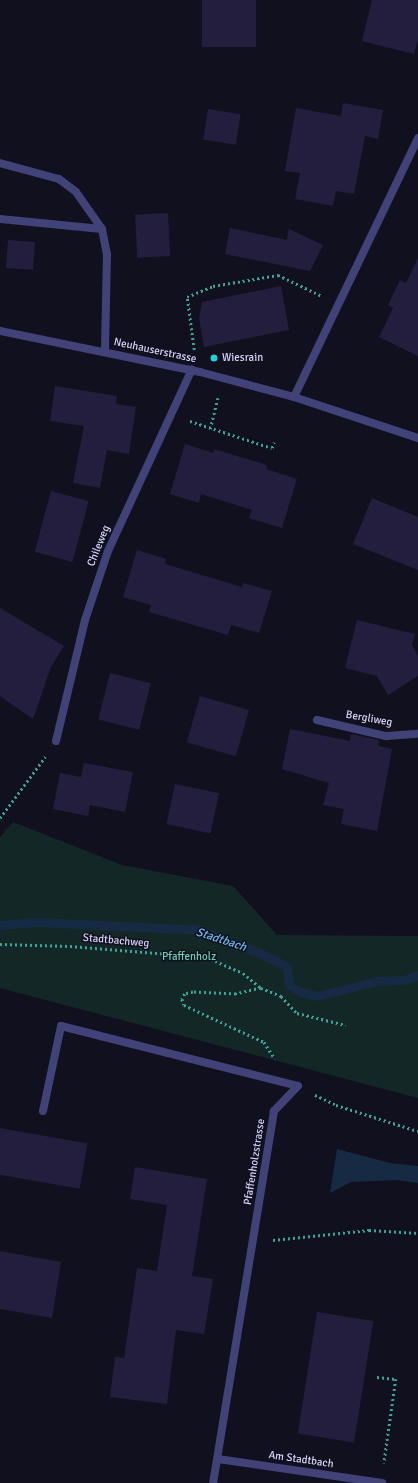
<!DOCTYPE html>
<html>
<head>
<meta charset="utf-8">
<style>
	body { margin:0 }
	#map { position:relative; width:418px; height:1483px; overflow:hidden; background:#11101f; font-family:Signika,sans-serif }
	div>[style] { position:absolute }
	.green>* { inset:0; background:#132826 }
	.water>* { inset:0; background:#162a43 }
	.stream>* { height:9px; margin:-4.5px; padding:0 4.5px; transform-origin:4.5px; border-radius:4.5px; background:#162a43 }
	.building>* { inset:0; background:#231e3d; transform-origin:0 0 }
	.path>* { height:2.5px; margin-top:-1.25px; transform-origin:0; background:repeating-linear-gradient(90deg,#3ea296 0 2px,transparent 0 5px) }
	.lane>* { height:8px; margin:-4px; padding:0 4px; transform-origin:4px; border-radius:4px; background:#414277 }
	.street>* { height:8px; margin:-4px; padding:0 4px; transform-origin:4px; border-radius:4px; background:#414277 }
	.dots>* { width:11px; height:11px; translate:-50% -50%; box-sizing:border-box; border:2px solid #11101f; border-radius:50% }
	span { translate:-50% -50%; white-space:nowrap; text-align:center; line-height:1.15; -webkit-text-stroke:3px #11101f; paint-order:stroke }
	.street-label { font-size:11px; color:#d5d3f9 }
	.poi-label { font-size:11px; color:#d5d3f9 }
	.left { translate:0 -50%; text-align:left }
	.park-label { font-size:11px; color:#6acfaf }
	.water-label { font-size:12px; color:#6fb9eb; font-style:italic }
</style>
</head>
<body>
<div id="map">
	<div class="green">
		<i style="clip-path:polygon(13px 822px,122px 865px,233px 886px,277px 935px,418px 936px,418px 1098px,0 988px,0 837px)"></i>
	</div>
	<div class="water">
		<i style="clip-path:polygon(337px 1149px,390px 1163px,418px 1166px,418px 1183px,397px 1180px,351px 1182px,330px 1193px)"></i>
	</div>
	<div class="stream">
		<i style="left:0;top:925px;width:38px;rotate:-5deg"></i>
		<i style="left:38px;top:922px;width:161px;rotate:2.8deg"></i>
		<i style="left:199px;top:930px;width:65px;rotate:20.7deg"></i>
		<i style="left:260px;top:953px;width:30px;rotate:27deg"></i>
		<i style="left:287px;top:967px;width:18px;rotate:84deg"></i>
		<i style="left:289px;top:985px;width:13px;rotate:32deg"></i>
		<i style="left:300px;top:992px;width:17px;rotate:13deg"></i>
		<i style="left:317px;top:996px;width:63px;rotate:-13.8deg"></i>
		<i style="left:378px;top:981px;width:26px;rotate:-2deg"></i>
		<i style="left:404px;top:980px;width:15px;rotate:-20deg"></i>
	</div>
	<div class="building">
		<i style="left:202px;top:0;width:54px;height:47px"></i>
		<i style="clip-path:polygon(372px 0,418px 0,418px 39px,414px 54px,362px 41px)"></i>
		<i style="clip-path:polygon(343px 103px,383px 110px,378px 139px,365px 136px,354px 194px,336px 191px,333px 206px,295px 199px,300px 173px,285px 171px,296px 108px,341px 116px)"></i>
		<i style="left:208px;top:109px;width:33px;height:31px;rotate:9deg"></i>
		<i style="left:168px;top:213px;width:43px;height:33px;rotate:87deg"></i>
		<i style="clip-path:polygon(230px 228px,287px 240px,289px 229px,323px 245px,310px 271px,225px 254px)"></i>
		<i style="left:8px;top:240px;width:27px;height:28px;rotate:4deg"></i>
		<i style="clip-path:polygon(418px 258px,418px 356px,379px 337px,393px 308px,388px 305px,400px 280px,406px 283px)"></i>
		<i style="clip-path:polygon(281px 286px,289px 330px,204px 347px,199px 318px,202px 302px)"></i>
		<i style="clip-path:polygon(55px 386px,117px 396px,116px 404px,136px 407px,129px 454px,107px 450px,100px 488px,73px 483px,84px 426px,50px 421px)"></i>
		<i style="clip-path:polygon(185px 444px,213px 453px,214px 449px,267px 465px,266px 469px,297px 479px,282px 528px,249px 518px,252px 510px,201px 494px,199px 503px,170px 494px)"></i>
		<i style="left:51px;top:491px;width:39px;height:63px;rotate:15deg"></i>
		<i style="clip-path:polygon(372px 498px,418px 517px,418px 570px,353px 544px)"></i>
		<i style="clip-path:polygon(137px 550px,166px 559px,165px 564px,242px 587px,243px 583px,272px 591px,259px 633px,231px 625px,228px 635px,149px 612px,151px 605px,123px 597px)"></i>
		<i style="clip-path:polygon(0 608px,64px 646px,51px 667px,33px 719px,0 696px)"></i>
		<i style="clip-path:polygon(357px 620px,415px 634px,412px 645px,418px 656px,418px 676px,388px 695px,377px 676px,345px 668px)"></i>
		<i style="left:110px;top:673px;width:42px;height:48px;rotate:14deg"></i>
		<i style="left:200px;top:696px;width:51px;height:48px;rotate:16deg"></i>
		<i style="clip-path:polygon(290px 729px,350px 741px,351px 734px,360px 736px,379px 740px,378px 746px,392px 749px,377px 831px,341px 824px,344px 809px,323px 805px,329px 783px,282px 769px)"></i>
		<i style="clip-path:polygon(84px 763px,133px 772px,125px 812px,90px 805px,88px 816px,53px 809px,60px 773px,81px 777px)"></i>
		<i style="left:175px;top:784px;width:45px;height:41px;rotate:12deg"></i>
		<i style="left:0;top:1128px;width:89px;height:46px;rotate:10deg"></i>
		<i style="clip-path:polygon(135px 1167px,207px 1179px,192px 1276px,213px 1279px,204px 1334px,176px 1330px,167px 1404px,110px 1397px,115px 1357px,124px 1358px,137px 1268px,157px 1271px,167px 1205px,130px 1199px)"></i>
		<i style="clip-path:polygon(0 1251px,61px 1262px,52px 1318px,0 1309px)"></i>
		<i style="left:317px;top:1312px;width:57px;height:123px;rotate:9deg"></i>
	</div>
	<div class="path">
		<i style="left:194px;top:350px;width:53px;rotate:-97.5deg"></i>
		<i style="left:187px;top:297px;width:28px;rotate:-23deg"></i>
		<i style="left:213px;top:286px;width:66px;rotate:-9.6deg"></i>
		<i style="left:278px;top:275px;width:49px;rotate:25.5deg"></i>
		<i style="left:190px;top:421px;width:86px;rotate:18.2deg"></i>
		<i style="left:272px;top:448px;width:6px;rotate:-72deg"></i>
		<i style="left:210px;top:429px;width:32px;rotate:-76deg"></i>
		<i style="left:0;top:818px;width:76px;rotate:-53.6deg"></i>
		<i style="left:0;top:944px;width:70px;rotate:1.6deg"></i>
		<i style="left:70px;top:946px;width:136px;rotate:4.6deg"></i>
		<i style="left:206px;top:957px;width:40px;rotate:23.4deg"></i>
		<i style="left:243px;top:973px;width:23px;rotate:40deg"></i>
		<i style="left:261px;top:988px;width:26px;rotate:167deg"></i>
		<i style="left:236px;top:994px;width:43px;rotate:-177.3deg"></i>
		<i style="left:193px;top:992px;width:8px;rotate:166deg"></i>
		<i style="left:185px;top:994px;width:6px;rotate:121deg"></i>
		<i style="left:182px;top:999px;width:6px;rotate:72deg"></i>
		<i style="left:184px;top:1005px;width:88px;rotate:24.8deg"></i>
		<i style="left:264px;top:1042px;width:20px;rotate:57deg"></i>
		<i style="left:261px;top:988px;width:22px;rotate:22deg"></i>
		<i style="left:281px;top:996px;width:23px;rotate:47deg"></i>
		<i style="left:297px;top:1013px;width:50px;rotate:13.8deg"></i>
		<i style="left:315px;top:1095px;width:23px;rotate:25deg"></i>
		<i style="left:336px;top:1105px;width:86px;rotate:17.6deg"></i>
		<i style="left:273px;top:1240px;width:97px;rotate:-5.9deg"></i>
		<i style="left:369px;top:1230px;width:49px;rotate:3.5deg"></i>
		<i style="left:377px;top:1377px;width:19px;rotate:6deg"></i>
		<i style="left:396px;top:1379px;width:85px;rotate:98.1deg"></i>
	</div>
	<div class="lane">
		<i style="left:0;top:163px;width:61px;rotate:15.2deg"></i>
		<i style="left:59px;top:179px;width:21px;rotate:37deg"></i>
		<i style="left:76px;top:192px;width:45px;rotate:54.9deg"></i>
		<i style="left:102px;top:229px;width:25px;rotate:79deg"></i>
		<i style="left:107px;top:254px;width:97px;rotate:91.2deg"></i>
		<i style="left:0;top:219px;width:102px;rotate:5.6deg"></i>
	</div>
	<div class="street">
		<i style="left:0;top:331px;width:204px;rotate:11.6deg"></i>
		<i style="left:200px;top:372px;width:97px;rotate:14.9deg"></i>
		<i style="left:294px;top:397px;width:131px;rotate:18.3deg"></i>
		<i style="left:294px;top:397px;width:287px;rotate:-64.4deg"></i>
		<i style="left:317px;top:720px;width:71px;rotate:13.1deg"></i>
		<i style="left:386px;top:736px;width:32px;rotate:-4deg"></i>
		<i style="left:56px;top:741px;width:124px;rotate:-76.5deg"></i>
		<i style="left:85px;top:620px;width:73px;rotate:-71.6deg"></i>
		<i style="left:108px;top:551px;width:200px;rotate:-65.2deg"></i>
		<i style="left:43px;top:1111px;width:87px;rotate:-78deg"></i>
		<i style="left:61px;top:1026px;width:244px;rotate:14.2deg"></i>
		<i style="left:298px;top:1086px;width:35px;rotate:134deg"></i>
		<i style="left:274px;top:1111px;width:377px;rotate:99.3deg"></i>
		<i style="left:218px;top:1459px;width:166px;rotate:8.3deg"></i>
	</div>
	<div class="dots">
		<i style="left:214px;top:358px;background:#1ed2da"></i>
	</div>
	<div class="street-label">
		<span style="left:155px;top:351px;rotate:12deg">Neuhauserstrasse</span>
		<span style="left:99px;top:546px;rotate:-68deg">Chileweg</span>
		<span style="left:369px;top:719px;rotate:10deg">Bergliweg</span>
		<span style="left:116px;top:941px;rotate:5deg">Stadtbachweg</span>
		<span style="left:255px;top:1162px;rotate:-81deg">Pfaffenholzstrasse</span>
		<span style="left:301px;top:1460px;rotate:8deg">Am Stadtbach</span>
	</div>
	<div class="poi-label">
		<span class="left" style="left:222px;top:358px">Wiesrain</span>
	</div>
	<div class="park-label">
		<span style="left:189px;top:957px">Pfaffenholz</span>
	</div>
	<div class="water-label">
		<span style="left:221px;top:940px;rotate:18deg">Stadtbach</span>
	</div>
</div>
</body>
</html>
